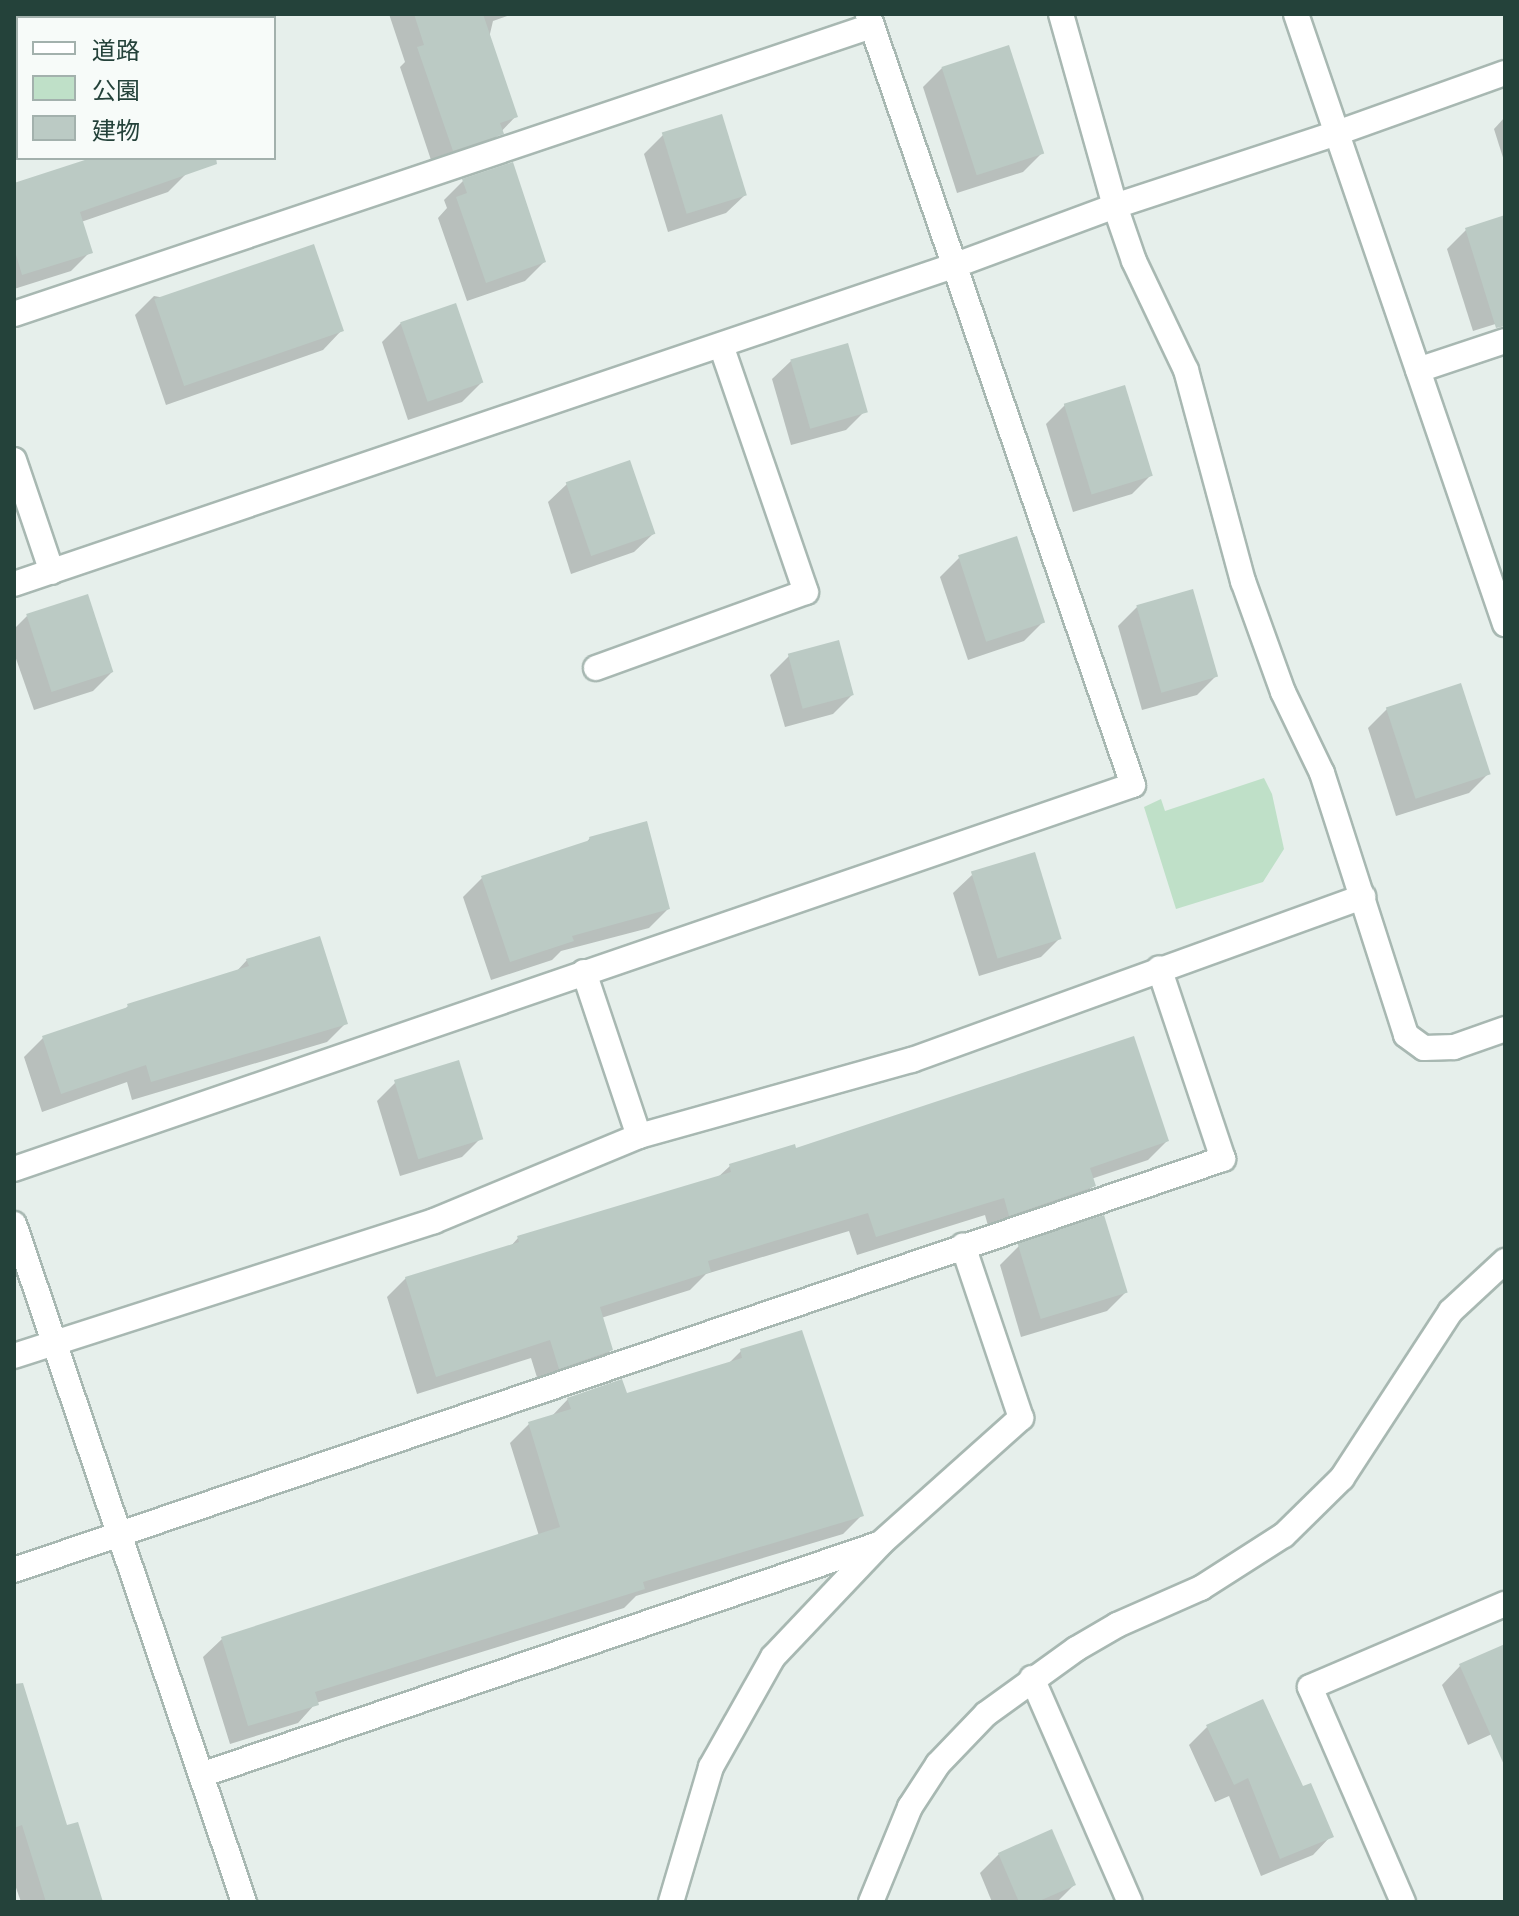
<!DOCTYPE html>
<html>
<head>
<meta charset="utf-8">
<style>
	body { margin:0 }
	#map { position:relative; width:1519px; height:1916px; overflow:hidden; background:#e6efeb; font-family:Manrope,"Noto Sans JP",sans-serif }
	div>[style] { position:absolute }
	.green>* { inset:0; background:#bfe0c8 }
	.shadow>* { inset:0; background:#0003 }
	.building>* { inset:0; background:#bbcac4; transform-origin:0 0 }
	.roads { filter:drop-shadow(2px 0 #a8b8b2) drop-shadow(-2px 0 #a8b8b2) drop-shadow(0 2px #a8b8b2) drop-shadow(0 -2px #a8b8b2) }
	.street>* { height:24px; margin:-12px; padding:0 12px; transform-origin:12px; border-radius:12px; background:#fff }
	.secondary>* { height:24px; margin:-12px; padding:0 12px; transform-origin:12px; border-radius:12px; background:#fff }
	span { translate:-50% -50%; white-space:nowrap; text-align:center; line-height:1.15; -webkit-text-stroke:8px #f7fbf9; paint-order:stroke }
	.frame { position:absolute; inset:0; border:16px solid #24423a; pointer-events:none }
	.legend { position:absolute; left:16px; top:16px; width:260px; height:144px; box-sizing:border-box; background:#f7fbf9; border:2px solid #a3b1ad; margin:0; padding:10px 14px; list-style:none; font-size:24px; color:#24423a }
	.legend li { display:flex; align-items:center; gap:16px; height:40px }
	.legend b { width:40px; border:2px solid #a3b1ad }
</style>
</head>
<body>
<div id="map">
	<div class="green">
		<i style="clip-path:polygon(1264px 778px,1272px 794px,1284px 849px,1263px 882px,1176px 909px,1144px 807px,1161px 799px,1165px 811px)"></i>
	</div>
	<div class="shadow">
		<i style="clip-path:polygon(389px 14px,513px 14px,493px 21px,489px 38px,516px 116px,482px 152px,434px 169px,400px 67px,405px 62px)"></i>
		<i style="clip-path:polygon(942px 68px,1042px 153px,1023px 172px,957px 193px,923px 87px)"></i>
		<i style="clip-path:polygon(1505px 117px,1505px 164px,1494px 129px)"></i>
		<i style="clip-path:polygon(663px 135px,745px 195px,726px 213px,668px 232px,644px 154px)"></i>
		<i style="clip-path:polygon(85px 158px,181px 158px,187px 173px,168px 192px,81px 222px,90px 252px,71px 271px,14px 289px,14px 185px,86px 162px)"></i>
		<i style="clip-path:polygon(463px 181px,544px 262px,525px 281px,467px 301px,438px 218px,447px 208px,444px 200px)"></i>
		<i style="clip-path:polygon(1505px 217px,1505px 321px,1473px 331px,1447px 249px,1466px 230px)"></i>
		<i style="clip-path:polygon(154px 296px,341px 331px,323px 350px,166px 405px,135px 315px)"></i>
		<i style="clip-path:polygon(401px 323px,481px 383px,462px 402px,408px 420px,382px 342px)"></i>
		<i style="clip-path:polygon(791px 361px,865px 411px,846px 430px,791px 445px,772px 379px)"></i>
		<i style="clip-path:polygon(1065px 405px,1151px 475px,1132px 494px,1073px 512px,1046px 424px)"></i>
		<i style="clip-path:polygon(567px 484px,653px 534px,634px 552px,571px 574px,548px 502px)"></i>
		<i style="clip-path:polygon(959px 558px,1043px 622px,1024px 641px,968px 660px,940px 577px)"></i>
		<i style="clip-path:polygon(1137px 607px,1216px 676px,1197px 695px,1142px 710px,1118px 626px)"></i>
		<i style="clip-path:polygon(27px 616px,112px 672px,93px 691px,34px 710px,14px 653px,14px 629px)"></i>
		<i style="clip-path:polygon(789px 656px,852px 695px,833px 714px,785px 727px,770px 675px)"></i>
		<i style="clip-path:polygon(1387px 709px,1488px 774px,1469px 793px,1396px 816px,1368px 728px)"></i>
		<i style="clip-path:polygon(590px 838px,668px 909px,649px 928px,561px 951px,552px 960px,491px 980px,463px 897px,482px 878px,585px 844px)"></i>
		<i style="clip-path:polygon(972px 875px,1060px 938px,1041px 957px,979px 976px,953px 893px)"></i>
		<i style="clip-path:polygon(247px 960px,346px 1023px,327px 1042px,132px 1100px,127px 1082px,42px 1112px,24px 1057px,43px 1038px,123px 1011px,128px 1006px,235px 973px)"></i>
		<i style="clip-path:polygon(396px 1082px,481px 1138px,462px 1157px,400px 1176px,377px 1101px)"></i>
		<i style="clip-path:polygon(1167px 1141px,1148px 1160px,1091px 1179px,1093px 1186px,1074px 1205px,990px 1233px,985px 1215px,857px 1255px,849px 1231px,706px 1274px,690px 1290px,601px 1318px,611px 1350px,592px 1369px,540px 1387px,531px 1358px,417px 1394px,387px 1297px,406px 1278px,510px 1247px,518px 1238px,717px 1178px,730px 1166px,795px 1151px)"></i>
		<i style="clip-path:polygon(1019px 1246px,1126px 1292px,1107px 1311px,1021px 1337px,1000px 1265px)"></i>
		<i style="clip-path:polygon(741px 1351px,861px 1516px,843px 1534px,636px 1596px,624px 1608px,316px 1703px,298px 1723px,230px 1744px,203px 1657px,222px 1639px,539px 1536px,510px 1443px,529px 1424px,551px 1417px,568px 1399px,625px 1396px,728px 1364px)"></i>
		<i style="clip-path:polygon(1505px 1646px,1505px 1728px,1468px 1745px,1442px 1685px,1460px 1666px)"></i>
		<i style="clip-path:polygon(1208px 1726px,1302px 1789px,1331px 1836px,1313px 1855px,1261px 1876px,1229px 1796px,1215px 1802px,1189px 1745px)"></i>
		<i style="clip-path:polygon(14px 1732px,101px 1902px,21px 1902px,14px 1882px)"></i>
		<i style="clip-path:polygon(999px 1854px,1074px 1885px,1057px 1902px,992px 1902px,980px 1873px)"></i>
	</div>
	<div class="building">
		<i style="clip-path:polygon(414px 14px,483px 14px,518px 117px,500px 123px,504px 134px,453px 151px,417px 47px,424px 45px)"></i>
		<i style="left:1009px;top:45px;width:114px;height:71px;rotate:72deg"></i>
		<i style="left:722px;top:114px;width:85px;height:63px;rotate:73deg"></i>
		<i style="clip-path:polygon(91px 158px,216px 158px,217px 164px,80px 212px,93px 253px,22px 275px,14px 248px,14px 183px)"></i>
		<i style="clip-path:polygon(513px 162px,546px 262px,486px 283px,456px 197px,467px 193px,462px 179px)"></i>
		<i style="clip-path:polygon(1505px 215px,1505px 326px,1496px 328px,1465px 228px)"></i>
		<i style="left:314px;top:244px;width:92px;height:169px;rotate:71deg"></i>
		<i style="left:456px;top:303px;width:84px;height:59px;rotate:71deg"></i>
		<i style="left:848px;top:343px;width:72px;height:60px;rotate:74deg"></i>
		<i style="left:1125px;top:385px;width:95px;height:64px;rotate:73deg"></i>
		<i style="left:630px;top:460px;width:78px;height:68px;rotate:71deg"></i>
		<i style="left:1017px;top:536px;width:91px;height:62px;rotate:72deg"></i>
		<i style="left:1193px;top:589px;width:91px;height:59px;rotate:74deg"></i>
		<i style="left:88px;top:594px;width:82px;height:65px;rotate:72deg"></i>
		<i style="left:839px;top:640px;width:57px;height:53px;rotate:75deg"></i>
		<i style="left:1461px;top:683px;width:96px;height:79px;rotate:72deg"></i>
		<i style="clip-path:polygon(647px 821px,670px 909px,572px 936px,574px 941px,510px 962px,481px 876px,590px 840px,589px 837px)"></i>
		<i style="left:1035px;top:852px;width:91px;height:67px;rotate:73deg"></i>
		<i style="clip-path:polygon(320px 936px,348px 1024px,151px 1082px,146px 1065px,61px 1094px,42px 1036px,128px 1007px,127px 1004px,249px 966px,246px 959px)"></i>
		<i style="clip-path:polygon(1134px 1036px,1169px 1141px,1090px 1168px,1096px 1186px,1009px 1216px,1004px 1198px,876px 1237px,868px 1213px,708px 1261px,711px 1272px,600px 1307px,613px 1350px,559px 1369px,550px 1340px,436px 1377px,405px 1277px,519px 1242px,517px 1236px,731px 1172px,729px 1164px,795px 1144px,796px 1148px)"></i>
		<i style="left:459px;top:1060px;width:83px;height:68px;rotate:73deg"></i>
		<i style="left:1104px;top:1215px;width:81px;height:91px;rotate:73deg"></i>
		<i style="clip-path:polygon(802px 1330px,864px 1516px,643px 1582px,645px 1589px,315px 1692px,319px 1705px,248px 1726px,221px 1637px,560px 1527px,528px 1422px,571px 1409px,567px 1398px,622px 1379px,627px 1393px,742px 1358px,740px 1349px)"></i>
		<i style="clip-path:polygon(1505px 1644px,1505px 1767px,1459px 1664px)"></i>
		<i style="clip-path:polygon(23px 1683px,67px 1825px,78px 1822px,103px 1902px,46px 1902px,22px 1825px,14px 1828px,14px 1684px)"></i>
		<i style="clip-path:polygon(1263px 1699px,1303px 1786px,1311px 1783px,1334px 1837px,1280px 1859px,1248px 1778px,1234px 1785px,1206px 1725px)"></i>
		<i style="clip-path:polygon(1052px 1829px,1076px 1885px,1037px 1902px,1019px 1902px,998px 1853px)"></i>
	</div>
	<div class="roads">
		<div class="street">
			<i style="left:1061px;top:14px;width:199px;rotate:74.3deg"></i>
			<i style="left:1115px;top:206px;width:58px;rotate:70.9deg"></i>
			<i style="left:1134px;top:261px;width:121px;rotate:64.5deg"></i>
			<i style="left:1186px;top:370px;width:219px;rotate:74.9deg"></i>
			<i style="left:1243px;top:581px;width:118px;rotate:70.2deg"></i>
			<i style="left:1283px;top:692px;width:90px;rotate:64.3deg"></i>
			<i style="left:1322px;top:773px;width:275px;rotate:72.2deg"></i>
			<i style="left:1406px;top:1035px;width:22px;rotate:36deg"></i>
			<i style="left:1424px;top:1048px;width:30px;rotate:-2deg"></i>
			<i style="left:1454px;top:1047px;width:54px;rotate:-19.4deg"></i>
			<i style="left:1296px;top:14px;width:645px;rotate:71.09deg"></i>
			<i style="left:156px;top:18px;width:7px;rotate:-34deg"></i>
			<i style="left:14px;top:110px;width:5px;rotate:-37deg"></i>
			<i style="left:14px;top:314px;width:905px;rotate:-18.56deg"></i>
			<i style="left:1418px;top:370px;width:92px;rotate:-18.4deg"></i>
			<i style="left:14px;top:460px;width:118px;rotate:71.3deg"></i>
			<i style="left:14px;top:584px;width:991px;rotate:-18.71deg"></i>
			<i style="left:953px;top:266px;width:173px;rotate:-20.3deg"></i>
			<i style="left:1115px;top:206px;width:234px;rotate:-18.2deg"></i>
			<i style="left:1337px;top:133px;width:178px;rotate:-19.7deg"></i>
			<i style="left:596px;top:668px;width:223px;rotate:-19.9deg"></i>
			<i style="left:806px;top:592px;width:261px;rotate:-109deg"></i>
			<i style="left:584px;top:972px;width:173px;rotate:71.5deg"></i>
			<i style="left:14px;top:1169px;width:1183px;rotate:-18.94deg"></i>
			<i style="left:1133px;top:785px;width:815px;rotate:-108.97deg"></i>
			<i style="left:14px;top:1224px;width:716px;rotate:71.26deg"></i>
			<i style="left:14px;top:1356px;width:441px;rotate:-17.8deg"></i>
			<i style="left:434px;top:1221px;width:222px;rotate:-22.5deg"></i>
			<i style="left:639px;top:1136px;width:283px;rotate:-15.6deg"></i>
			<i style="left:912px;top:1060px;width:480px;rotate:-19.9deg"></i>
			<i style="left:14px;top:1570px;width:1277px;rotate:-18.78deg"></i>
			<i style="left:1223px;top:1159px;width:201px;rotate:-108.5deg"></i>
			<i style="left:1032px;top:1678px;width:244px;rotate:66.4deg"></i>
			<i style="left:201px;top:1775px;width:713px;rotate:-18.82deg"></i>
			<i style="left:671px;top:1902px;width:141px;rotate:-73.5deg"></i>
			<i style="left:711px;top:1767px;width:126px;rotate:-60.6deg"></i>
			<i style="left:773px;top:1657px;width:157px;rotate:-46.5deg"></i>
			<i style="left:881px;top:1543px;width:188px;rotate:-41.8deg"></i>
			<i style="left:1021px;top:1418px;width:182px;rotate:-108.6deg"></i>
			<i style="left:1403px;top:1902px;width:234px;rotate:-113.4deg"></i>
			<i style="left:1310px;top:1687px;width:212px;rotate:-23.1deg"></i>
		</div>
		<div class="secondary">
			<i style="left:871px;top:1902px;width:103px;rotate:-67.7deg"></i>
			<i style="left:910px;top:1807px;width:51px;rotate:-56.9deg"></i>
			<i style="left:938px;top:1764px;width:69px;rotate:-46.2deg"></i>
			<i style="left:986px;top:1714px;width:111px;rotate:-35.8deg"></i>
			<i style="left:1076px;top:1649px;width:48px;rotate:-30.3deg"></i>
			<i style="left:1117px;top:1625px;width:92px;rotate:-23.8deg"></i>
			<i style="left:1201px;top:1588px;width:98px;rotate:-32.6deg"></i>
			<i style="left:1284px;top:1535px;width:81px;rotate:-44.5deg"></i>
			<i style="left:1342px;top:1478px;width:199px;rotate:-56.9deg"></i>
			<i style="left:1451px;top:1311px;width:74px;rotate:-42.8deg"></i>
		</div>
	</div>
	<div class="frame"></div>
	<ul class="legend">
	<li><b style="height:10px;background:#fff"></b>道路</li>
	<li><b style="height:22px;background:#bfe0c8"></b>公園</li>
	<li><b style="height:22px;background:#bbcac4"></b>建物</li>
	</ul>
</div>
</body>
</html>
